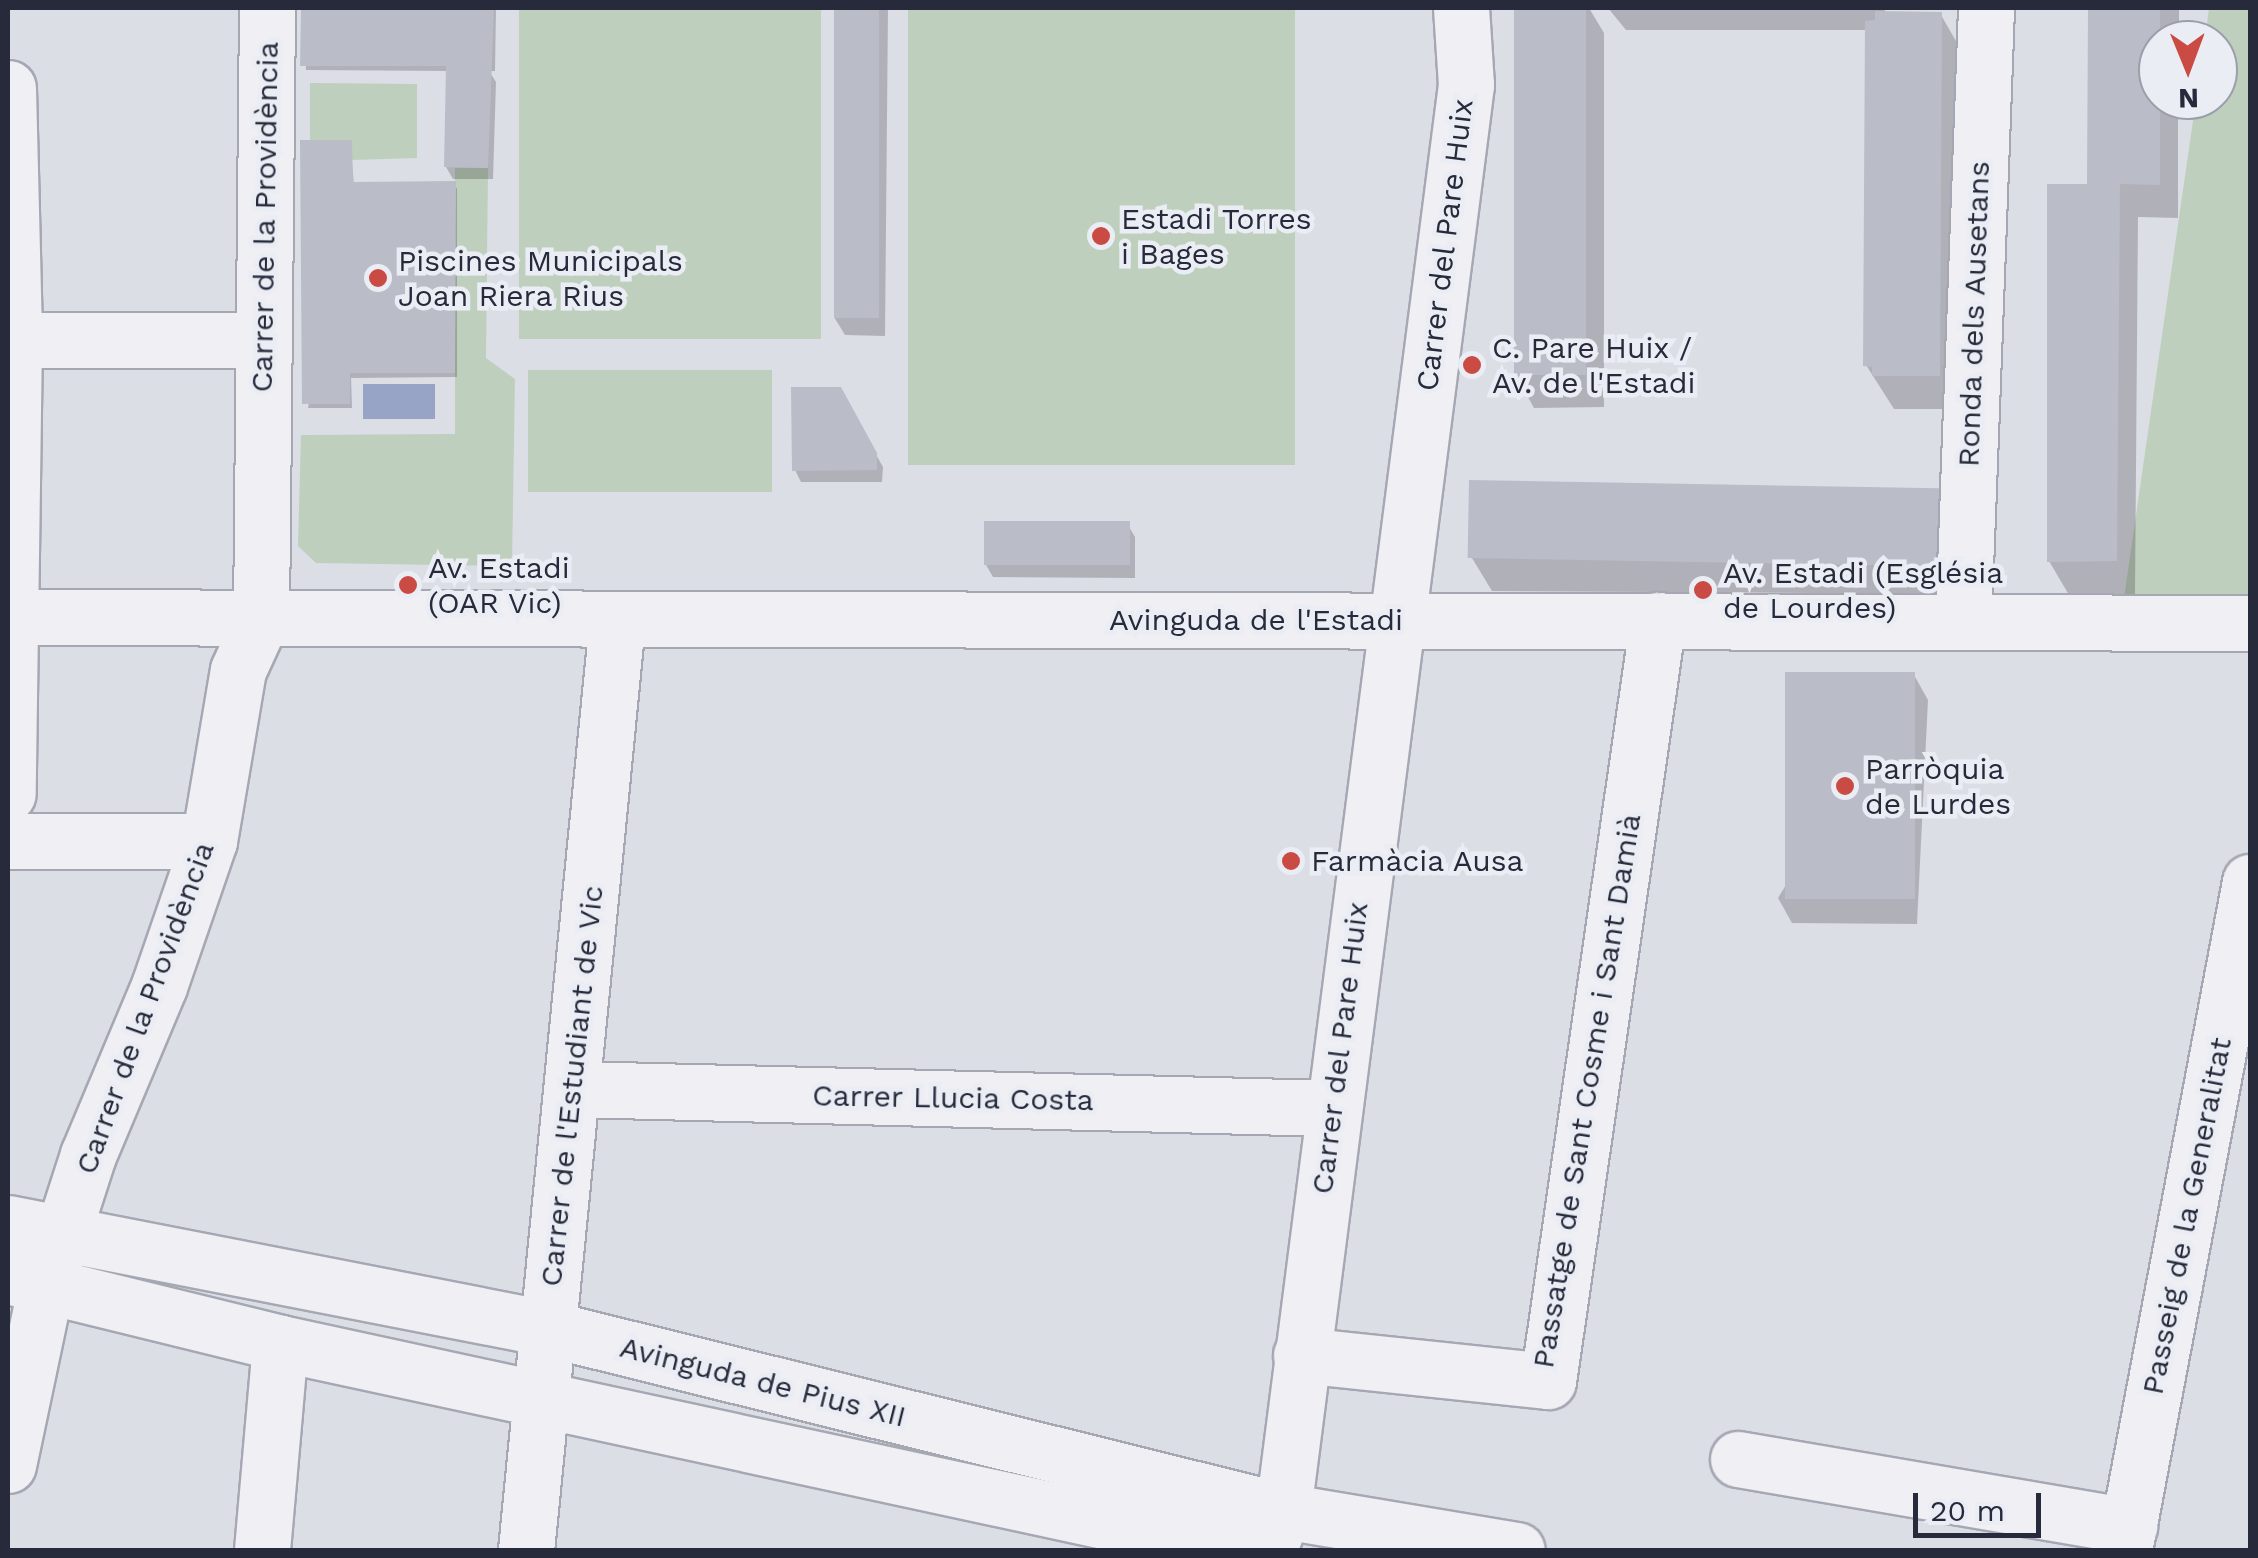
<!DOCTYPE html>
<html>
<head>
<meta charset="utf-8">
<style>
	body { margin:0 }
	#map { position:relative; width:2258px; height:1558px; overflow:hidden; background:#dcdee6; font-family:"Work Sans",sans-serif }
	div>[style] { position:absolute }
	.green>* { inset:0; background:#becfbd; transform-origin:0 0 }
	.water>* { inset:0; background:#98a4c5; transform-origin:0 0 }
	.shadow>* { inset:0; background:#0003 }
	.building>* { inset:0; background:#babcc8; transform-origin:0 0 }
	.roads { filter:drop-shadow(2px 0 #a5a8b3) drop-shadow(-2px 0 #a5a8b3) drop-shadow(0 2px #a5a8b3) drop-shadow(0 -2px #a5a8b3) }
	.minor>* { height:55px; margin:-27.5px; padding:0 27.5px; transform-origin:27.5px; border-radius:27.5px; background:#efeff4 }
	.dots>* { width:28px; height:28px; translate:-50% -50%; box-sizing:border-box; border:5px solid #ebedf4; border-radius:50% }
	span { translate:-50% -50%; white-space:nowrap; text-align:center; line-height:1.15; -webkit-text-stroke:9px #ebedf4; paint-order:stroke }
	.street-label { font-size:30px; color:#262a3b }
	.poi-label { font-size:30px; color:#262a3b }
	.left { translate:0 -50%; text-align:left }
	.frame { position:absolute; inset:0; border:10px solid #262a3b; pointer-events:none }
	.north { position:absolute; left:2138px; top:20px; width:100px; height:100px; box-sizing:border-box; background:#ebedf4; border:2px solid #9c9faa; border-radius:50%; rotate:179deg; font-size:28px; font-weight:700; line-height:40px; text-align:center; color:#262a3b }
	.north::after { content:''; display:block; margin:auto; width:35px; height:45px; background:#c94b43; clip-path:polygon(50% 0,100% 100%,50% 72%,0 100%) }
	.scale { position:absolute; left:1913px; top:1493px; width:128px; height:45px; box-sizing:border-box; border:5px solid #262a3b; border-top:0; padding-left:12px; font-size:30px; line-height:35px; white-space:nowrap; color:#262a3b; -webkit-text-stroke:8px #ebedf4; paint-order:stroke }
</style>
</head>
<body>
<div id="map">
	<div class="green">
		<i style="left:519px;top:8px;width:302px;height:331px"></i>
		<i style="left:908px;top:8px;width:387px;height:457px"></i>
		<i style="clip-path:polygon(2209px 8px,2250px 8px,2250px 623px,2121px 619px,2196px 100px,2218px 100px,2218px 40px,2205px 40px)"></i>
		<i style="clip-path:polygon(310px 83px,417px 84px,417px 158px,352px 160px,351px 140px,310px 140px)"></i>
		<i style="clip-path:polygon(455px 168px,488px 168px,486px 358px,515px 379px,512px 566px,316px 563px,298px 546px,301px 435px,455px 434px)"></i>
		<i style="left:528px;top:370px;width:244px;height:122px"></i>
	</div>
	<div class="water">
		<i style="left:363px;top:384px;width:72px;height:35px"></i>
	</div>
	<div class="shadow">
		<i style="clip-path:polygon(303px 8px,496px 8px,495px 71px,489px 71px,496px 82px,493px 179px,453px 179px,446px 167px,449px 71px,306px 70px)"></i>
		<i style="clip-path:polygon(837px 8px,888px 8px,885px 336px,845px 335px,834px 317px)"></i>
		<i style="clip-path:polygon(1516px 8px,1589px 8px,1604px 33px,1604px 407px,1534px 408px,1515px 374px)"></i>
		<i style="clip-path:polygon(1608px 8px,1885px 8px,1885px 14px,1941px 15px,1960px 48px,1958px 409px,1894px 409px,1866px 365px,1867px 30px,1626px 30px)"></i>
		<i style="clip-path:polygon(2090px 8px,2179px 8px,2179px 40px,2158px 40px,2158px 100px,2178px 100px,2178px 218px,2138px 217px,2135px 594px,2069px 595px,2049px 561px,2089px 186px)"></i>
		<i style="clip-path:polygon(350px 142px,354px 185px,454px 184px,457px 189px,457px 377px,351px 378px,352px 408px,308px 408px)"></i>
		<i style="clip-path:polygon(839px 390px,883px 467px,882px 482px,801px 482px,795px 470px)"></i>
		<i style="clip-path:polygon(1939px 489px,1958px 523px,1957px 594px,1492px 591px,1472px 558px)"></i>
		<i style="clip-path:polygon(1128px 525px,1135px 537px,1135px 578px,993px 577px,986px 565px)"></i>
		<i style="clip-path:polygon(1914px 675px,1928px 700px,1917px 924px,1792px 923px,1778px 898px)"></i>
	</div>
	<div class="building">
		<i style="clip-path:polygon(301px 8px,494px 8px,488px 168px,444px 167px,446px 66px,300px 66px)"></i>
		<i style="left:834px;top:8px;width:45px;height:310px"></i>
		<i style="left:1514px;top:8px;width:72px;height:367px"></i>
		<i style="clip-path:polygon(2088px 8px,2160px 8px,2160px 185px,2120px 184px,2117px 561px,2047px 562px,2047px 184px,2087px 184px)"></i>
		<i style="clip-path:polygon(1875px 11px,1942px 12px,1940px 376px,1872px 376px,1872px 367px,1863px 366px,1865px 21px,1875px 20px)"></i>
		<i style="clip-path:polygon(300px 140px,352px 140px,353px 182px,456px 181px,455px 373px,350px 373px,350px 404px,302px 404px)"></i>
		<i style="clip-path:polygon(791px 387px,841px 387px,877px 453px,877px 470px,792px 471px)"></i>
		<i style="left:1469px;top:480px;width:471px;height:78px;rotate:1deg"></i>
		<i style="left:984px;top:521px;width:146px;height:44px"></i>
		<i style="left:1785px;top:672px;width:130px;height:227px"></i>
	</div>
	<div class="roads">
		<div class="minor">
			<i style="left:8px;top:88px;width:252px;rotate:88.6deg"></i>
			<i style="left:14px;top:340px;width:454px;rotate:90.8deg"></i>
			<i style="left:8px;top:340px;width:255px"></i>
			<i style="left:8px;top:617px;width:2242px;rotate:0.15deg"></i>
			<i style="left:1963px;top:621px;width:613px;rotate:-87.85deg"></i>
			<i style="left:8px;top:841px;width:201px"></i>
			<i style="left:575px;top:1089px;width:757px;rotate:1.44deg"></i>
			<i style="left:8px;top:1223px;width:548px;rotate:11.04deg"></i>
			<i style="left:546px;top:1328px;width:759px;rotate:13.94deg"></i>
			<i style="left:1283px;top:1511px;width:237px;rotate:9.5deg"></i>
			<i style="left:8px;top:1276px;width:280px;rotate:13.8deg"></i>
			<i style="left:280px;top:1343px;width:980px;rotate:12.19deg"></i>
			<i style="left:1301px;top:1355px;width:248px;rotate:6deg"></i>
			<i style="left:1548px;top:1381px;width:769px;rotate:-81.78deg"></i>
			<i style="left:1738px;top:1459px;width:397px;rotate:9.7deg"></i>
			<i style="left:8px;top:1465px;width:184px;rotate:-78.1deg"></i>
			<i style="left:46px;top:1285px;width:137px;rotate:-72.1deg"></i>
			<i style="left:88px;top:1155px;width:183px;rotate:-67.2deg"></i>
			<i style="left:159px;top:986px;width:153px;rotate:-71deg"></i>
			<i style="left:209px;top:841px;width:173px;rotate:-80.4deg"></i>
			<i style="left:238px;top:670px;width:55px;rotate:-65.3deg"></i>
			<i style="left:261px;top:620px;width:612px;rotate:-89.44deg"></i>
			<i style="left:262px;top:1550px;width:208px;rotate:-85deg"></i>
			<i style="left:526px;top:1550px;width:932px;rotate:-84.4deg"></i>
			<i style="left:1269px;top:1550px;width:41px;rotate:-70.3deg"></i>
			<i style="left:1283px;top:1511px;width:1438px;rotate:-82.69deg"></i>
			<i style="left:1466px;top:85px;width:77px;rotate:-93.7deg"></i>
			<i style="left:2124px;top:1550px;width:680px;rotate:-79.32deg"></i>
		</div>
	</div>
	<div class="dots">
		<i style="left:1101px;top:236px;background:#c94b43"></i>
		<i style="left:378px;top:278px;background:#c94b43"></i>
		<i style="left:1472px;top:365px;background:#c94b43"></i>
		<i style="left:408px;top:585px;background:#c94b43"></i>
		<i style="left:1703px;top:590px;background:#c94b43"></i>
		<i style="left:1845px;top:786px;background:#c94b43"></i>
		<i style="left:1291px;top:861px;background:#c94b43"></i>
	</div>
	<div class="street-label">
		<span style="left:265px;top:217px;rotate:-89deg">Carrer de la Providència</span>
		<span style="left:1445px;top:245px;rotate:-83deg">Carrer del Pare Huix</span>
		<span style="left:1974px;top:314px;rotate:-88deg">Ronda dels Ausetans</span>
		<span style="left:1256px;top:620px">Avinguda de l'Estadi</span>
		<span style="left:145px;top:1008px;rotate:-70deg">Carrer de la Providència</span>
		<span style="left:1340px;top:1048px;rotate:-83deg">Carrer del Pare Huix</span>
		<span style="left:572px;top:1086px;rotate:-84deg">Carrer de l'Estudiant de Vic</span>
		<span style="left:1587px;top:1091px;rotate:-81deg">Passatge de Sant Cosme i Sant Damià</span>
		<span style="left:953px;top:1098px;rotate:1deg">Carrer Llucia Costa</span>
		<span style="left:2187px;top:1216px;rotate:-79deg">Passeig de la Generalitat</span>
		<span style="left:763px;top:1382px;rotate:14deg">Avinguda de Pius XII</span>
	</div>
	<div class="poi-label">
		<span class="left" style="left:1121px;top:236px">Estadi Torres<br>i Bages</span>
		<span class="left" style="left:398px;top:278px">Piscines Municipals<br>Joan Riera Rius</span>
		<span class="left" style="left:1492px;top:365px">C. Pare Huix /<br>Av. de l'Estadi</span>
		<span class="left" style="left:428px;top:585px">Av. Estadi<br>(OAR Vic)</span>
		<span class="left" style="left:1723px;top:590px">Av. Estadi (Església<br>de Lourdes)</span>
		<span class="left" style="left:1865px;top:786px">Parròquia<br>de Lurdes</span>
		<span class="left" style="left:1311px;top:861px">Farmàcia Ausa</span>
	</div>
	<div class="frame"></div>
	<div class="north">N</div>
	<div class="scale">20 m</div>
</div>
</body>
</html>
